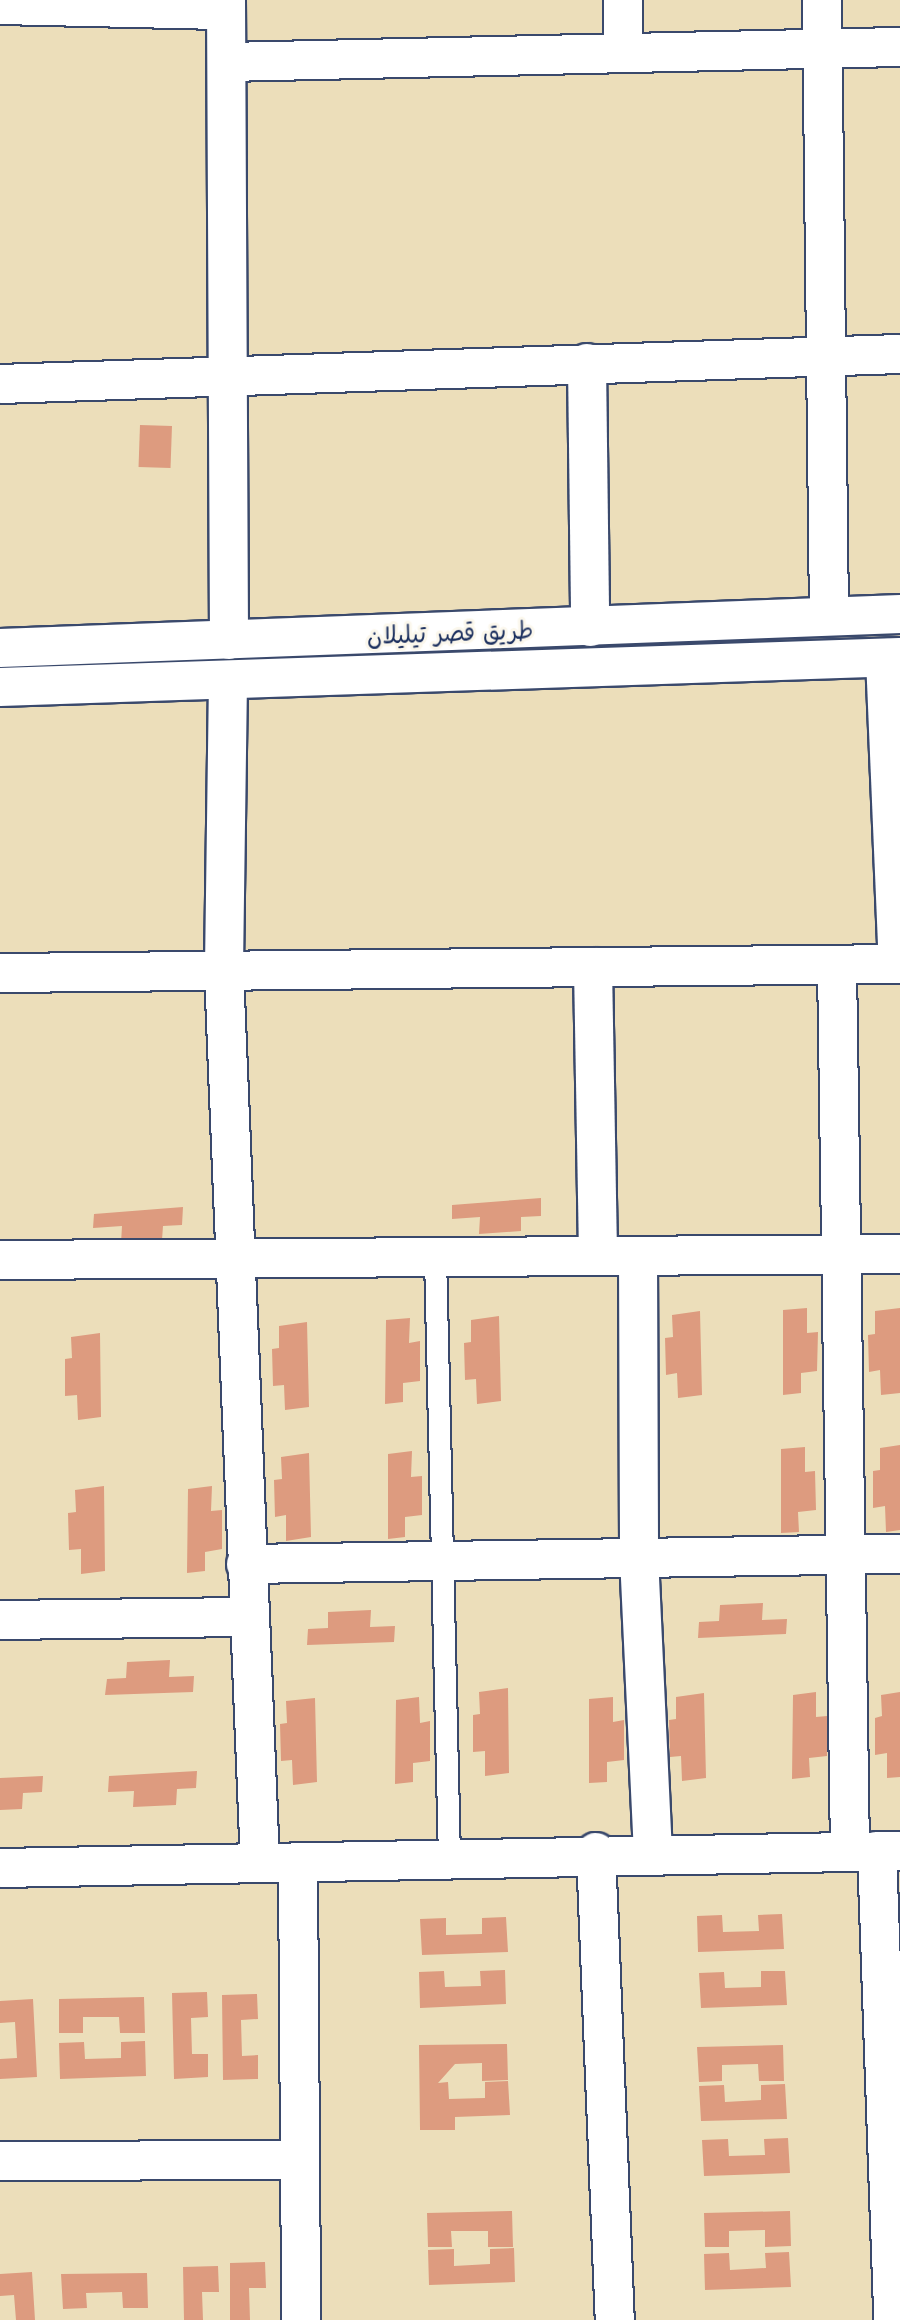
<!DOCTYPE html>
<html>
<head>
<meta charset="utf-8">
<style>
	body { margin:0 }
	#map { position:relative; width:900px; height:2320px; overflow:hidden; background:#ecdeba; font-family:"Playpen Sans","Playpen Sans Arabic",sans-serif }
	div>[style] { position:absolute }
	.building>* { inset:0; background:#dd9b7f; transform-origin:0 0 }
	.roads { filter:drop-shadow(2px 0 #3a496c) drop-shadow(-2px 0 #3a496c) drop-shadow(0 2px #3a496c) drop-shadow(0 -2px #3a496c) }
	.service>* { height:21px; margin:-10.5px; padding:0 10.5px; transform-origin:10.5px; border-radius:10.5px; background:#fff }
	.minor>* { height:38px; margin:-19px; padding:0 19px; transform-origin:19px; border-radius:19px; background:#fff }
	.secondary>* { height:38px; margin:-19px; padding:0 19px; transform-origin:19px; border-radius:19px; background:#fff }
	span { translate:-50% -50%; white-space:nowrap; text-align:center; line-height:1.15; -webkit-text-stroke:6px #fbf7ec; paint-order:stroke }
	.street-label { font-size:24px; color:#1b2f5e }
</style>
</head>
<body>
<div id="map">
	<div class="building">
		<i style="left:140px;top:425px;width:32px;height:42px;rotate:2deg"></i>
		<i style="clip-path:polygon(541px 1198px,541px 1216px,521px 1217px,521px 1231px,479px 1234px,480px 1217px,452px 1219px,452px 1205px)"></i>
		<i style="clip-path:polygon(183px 1207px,182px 1225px,163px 1226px,162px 1240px,121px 1243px,122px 1226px,93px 1228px,94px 1214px)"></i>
		<i style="clip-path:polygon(807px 1308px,807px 1333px,818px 1332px,817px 1371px,801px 1373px,801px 1393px,783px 1395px,783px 1310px)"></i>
		<i style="clip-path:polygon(900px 1308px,900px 1393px,881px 1395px,880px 1370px,869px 1372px,868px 1335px,875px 1334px,875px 1311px)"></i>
		<i style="clip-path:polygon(700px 1311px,702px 1395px,678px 1398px,677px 1373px,666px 1375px,665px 1338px,673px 1337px,672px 1315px)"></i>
		<i style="clip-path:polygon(499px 1316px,501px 1401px,477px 1404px,476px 1379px,465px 1380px,464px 1343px,471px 1342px,471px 1320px)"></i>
		<i style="clip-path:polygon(410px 1318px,409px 1343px,420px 1341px,420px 1381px,403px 1383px,403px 1402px,385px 1404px,386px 1320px)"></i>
		<i style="clip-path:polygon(307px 1322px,309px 1407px,285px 1410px,284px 1385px,273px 1386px,272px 1349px,279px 1348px,279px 1326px)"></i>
		<i style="clip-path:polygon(100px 1333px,101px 1417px,78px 1420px,77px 1395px,65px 1396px,65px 1359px,72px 1358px,71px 1337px)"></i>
		<i style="clip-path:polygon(900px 1445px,900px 1530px,886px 1532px,885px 1506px,873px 1508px,873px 1471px,880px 1470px,880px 1448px)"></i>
		<i style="clip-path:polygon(805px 1447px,805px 1472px,815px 1471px,816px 1510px,798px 1512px,799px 1532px,781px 1533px,781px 1449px)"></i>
		<i style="clip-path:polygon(412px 1451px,411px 1477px,422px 1476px,422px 1515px,405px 1517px,405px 1537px,388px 1539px,388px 1454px)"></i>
		<i style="clip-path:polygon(309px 1453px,311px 1537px,286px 1541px,286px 1515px,275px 1517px,274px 1480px,282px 1479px,281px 1457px)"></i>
		<i style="clip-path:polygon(104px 1486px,105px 1571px,81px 1574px,81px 1549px,69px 1550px,68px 1513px,76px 1512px,75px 1490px)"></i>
		<i style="clip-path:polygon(212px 1486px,211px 1511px,222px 1510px,222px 1549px,205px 1552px,205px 1571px,187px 1573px,188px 1489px)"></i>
		<i style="clip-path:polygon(763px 1603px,762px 1620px,787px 1619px,786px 1634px,698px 1638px,699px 1622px,719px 1621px,720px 1605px)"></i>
		<i style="clip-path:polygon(371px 1610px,370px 1627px,395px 1626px,394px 1642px,307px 1645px,308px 1629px,328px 1628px,328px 1612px)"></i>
		<i style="clip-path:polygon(170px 1660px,169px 1677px,194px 1676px,193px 1692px,105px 1695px,107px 1679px,126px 1678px,127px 1662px)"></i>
		<i style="clip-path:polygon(508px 1688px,509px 1773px,485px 1776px,485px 1751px,473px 1752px,473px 1715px,480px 1714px,479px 1692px)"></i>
		<i style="clip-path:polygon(816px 1692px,816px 1717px,827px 1716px,827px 1756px,809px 1758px,810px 1777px,792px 1779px,793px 1695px)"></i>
		<i style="clip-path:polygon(900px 1692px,900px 1777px,887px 1778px,887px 1753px,875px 1755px,875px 1718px,882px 1716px,881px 1695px)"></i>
		<i style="clip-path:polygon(704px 1693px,706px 1778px,682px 1781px,681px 1756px,670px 1757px,669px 1720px,676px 1719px,676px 1697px)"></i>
		<i style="clip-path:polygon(419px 1697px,420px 1723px,430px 1721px,430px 1761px,413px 1763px,413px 1782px,395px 1784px,396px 1700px)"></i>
		<i style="clip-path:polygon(613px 1697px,613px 1722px,624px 1720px,624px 1760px,607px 1762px,607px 1782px,589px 1783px,589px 1699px)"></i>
		<i style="clip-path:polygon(315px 1698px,317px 1782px,293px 1785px,292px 1760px,281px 1761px,280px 1724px,287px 1723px,286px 1701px)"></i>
		<i style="clip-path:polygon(197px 1771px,196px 1788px,177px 1789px,176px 1805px,133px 1807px,134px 1791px,108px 1792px,109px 1776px)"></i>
		<i style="clip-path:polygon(43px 1776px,42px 1792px,23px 1793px,22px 1809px,0 1810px,0 1778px)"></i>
		<i style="clip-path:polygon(782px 1914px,784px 1949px,698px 1952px,697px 1916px,722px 1915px,723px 1932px,759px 1931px,758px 1915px)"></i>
		<i style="clip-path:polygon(506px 1917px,508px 1952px,422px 1955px,420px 1919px,446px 1918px,446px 1935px,482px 1934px,482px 1918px)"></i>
		<i style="clip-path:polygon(505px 1970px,506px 2004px,420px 2008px,419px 1972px,444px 1971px,445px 1987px,481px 1986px,480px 1971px)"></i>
		<i style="clip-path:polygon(761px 1971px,785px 1971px,787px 2005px,701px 2008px,699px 1973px,724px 1972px,725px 1988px,761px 1987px)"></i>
		<i style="clip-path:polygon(207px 1992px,208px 2017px,191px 2018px,192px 2054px,208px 2054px,208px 2077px,174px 2079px,172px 1993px)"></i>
		<i style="clip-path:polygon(257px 1994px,258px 2019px,241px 2020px,242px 2056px,258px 2055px,258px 2079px,223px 2080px,222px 1995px)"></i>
		<i style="clip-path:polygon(144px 1997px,145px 2033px,120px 2033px,119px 2017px,83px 2017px,83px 2033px,59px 2033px,59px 1999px)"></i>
		<i style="clip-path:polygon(33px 1999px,37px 2077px,0 2079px,0 2059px,17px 2058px,15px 2022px,0 2023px,0 2001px)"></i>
		<i style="clip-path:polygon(145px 2041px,146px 2076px,60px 2079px,59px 2043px,84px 2042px,85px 2059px,121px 2058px,121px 2042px)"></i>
		<i style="clip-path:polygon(507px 2044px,508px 2080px,482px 2081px,482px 2063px,455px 2064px,438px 2083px,448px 2082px,449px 2099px,485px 2098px,485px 2082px,508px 2081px,510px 2115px,455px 2117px,455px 2130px,420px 2130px,419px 2045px)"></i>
		<i style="clip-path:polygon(783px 2045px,784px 2081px,759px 2081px,758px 2064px,722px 2065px,722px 2081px,699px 2082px,697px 2047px)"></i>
		<i style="clip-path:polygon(785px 2084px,787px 2119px,701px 2121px,699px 2086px,724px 2085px,725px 2102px,761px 2100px,761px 2085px)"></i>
		<i style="clip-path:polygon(788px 2138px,790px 2173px,704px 2176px,702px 2140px,728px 2139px,729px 2156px,765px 2155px,764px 2139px)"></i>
		<i style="clip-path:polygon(512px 2211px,513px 2247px,488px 2247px,488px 2231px,451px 2231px,452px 2247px,428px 2247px,427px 2213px)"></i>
		<i style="clip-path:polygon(790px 2211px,791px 2246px,765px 2247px,765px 2230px,729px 2231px,729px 2247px,705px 2247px,704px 2213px)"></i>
		<i style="clip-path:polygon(514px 2248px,515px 2282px,429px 2285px,428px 2250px,454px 2249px,454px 2266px,490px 2264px,490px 2249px)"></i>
		<i style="clip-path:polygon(789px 2252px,791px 2287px,705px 2290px,704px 2254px,729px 2253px,730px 2270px,766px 2268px,765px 2253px)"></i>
		<i style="clip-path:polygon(265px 2262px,266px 2288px,249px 2288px,250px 2320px,230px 2320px,230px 2263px)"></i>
		<i style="clip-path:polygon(218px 2266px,219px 2292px,202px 2292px,203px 2320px,184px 2320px,183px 2267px)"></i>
		<i style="clip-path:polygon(32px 2272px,35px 2320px,16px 2320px,14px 2295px,0 2296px,0 2274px)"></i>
		<i style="clip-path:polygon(147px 2273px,148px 2308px,123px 2308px,122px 2292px,86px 2293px,87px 2308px,63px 2309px,61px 2274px)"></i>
	</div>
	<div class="roads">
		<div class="service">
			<i style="left:435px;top:1256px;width:603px;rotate:88.67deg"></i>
		</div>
		<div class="minor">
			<i style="left:226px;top:0;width:640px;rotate:89.73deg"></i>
			<i style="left:822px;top:0;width:616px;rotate:89.35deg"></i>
			<i style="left:0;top:5px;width:226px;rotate:1.3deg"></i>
			<i style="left:623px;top:53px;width:53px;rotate:-90deg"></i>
			<i style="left:227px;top:62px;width:673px;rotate:-1.28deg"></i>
			<i style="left:587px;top:363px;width:264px;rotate:89.3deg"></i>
			<i style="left:0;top:384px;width:900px;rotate:-1.91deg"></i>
			<i style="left:885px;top:658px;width:306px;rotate:87.6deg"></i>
			<i style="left:228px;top:680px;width:291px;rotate:90.8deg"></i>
			<i style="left:224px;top:971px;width:892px;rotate:87.69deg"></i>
			<i style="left:837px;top:965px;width:887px;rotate:89.16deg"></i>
			<i style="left:593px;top:967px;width:289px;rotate:89deg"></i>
			<i style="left:0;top:973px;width:900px;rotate:-0.57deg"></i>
			<i style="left:638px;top:1256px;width:301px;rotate:89.8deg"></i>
			<i style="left:639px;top:1557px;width:295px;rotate:87.3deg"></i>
			<i style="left:0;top:1260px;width:900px;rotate:-0.38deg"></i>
			<i style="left:246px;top:1564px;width:654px;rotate:-0.88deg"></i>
			<i style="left:0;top:1620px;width:247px;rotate:-0.7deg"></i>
			<i style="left:877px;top:1851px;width:469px;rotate:88deg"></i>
			<i style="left:596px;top:1852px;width:468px;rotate:87.7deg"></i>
			<i style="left:298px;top:1866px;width:454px;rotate:89.6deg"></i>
			<i style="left:0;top:1868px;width:900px;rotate:-1.08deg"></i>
			<i style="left:0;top:2161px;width:299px;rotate:-0.2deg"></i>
		</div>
		<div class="secondary">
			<i style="left:0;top:648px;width:901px;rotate:-2.16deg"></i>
			<i style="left:0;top:687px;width:900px;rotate:-1.91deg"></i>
		</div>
	</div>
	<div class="street-label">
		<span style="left:450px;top:632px;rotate:-2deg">طريق قصر تيليلان</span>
	</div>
</div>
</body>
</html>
